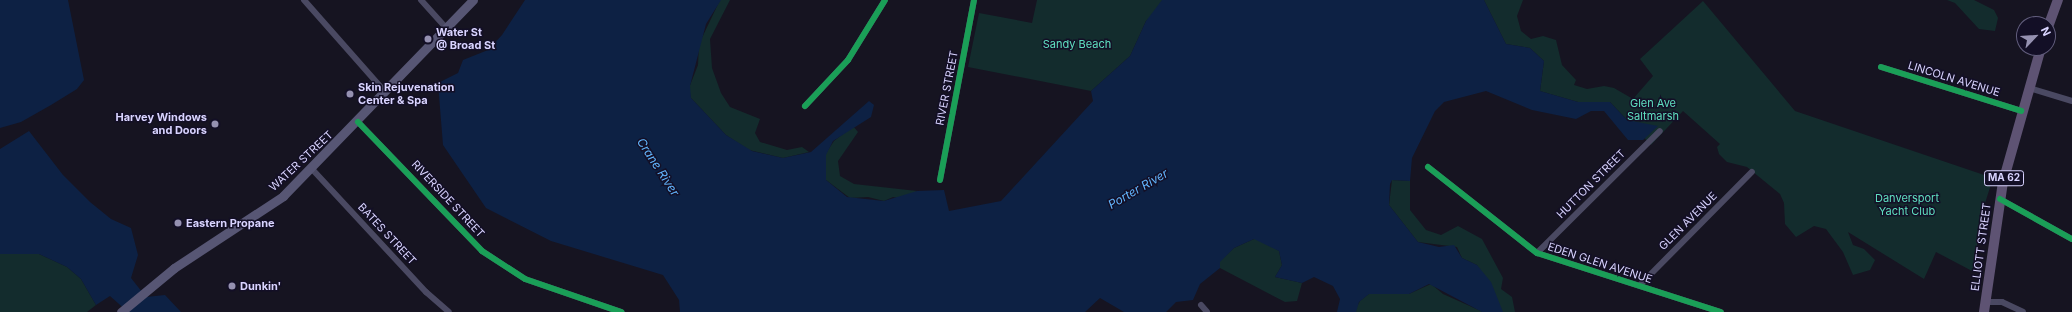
<!DOCTYPE html>
<html>
<head>
<meta charset="utf-8">
<style>
	body { margin:0 }
	#map { position:relative; width:2072px; height:312px; overflow:hidden; background:#161421; font-family:Inter,sans-serif }
	div>[style] { position:absolute }
	.green>* { inset:0; background:#132c2d }
	.water>* { inset:0; background:#0d2144 }
	.street>* { height:6px; margin:-3px; padding:0 3px; transform-origin:3px; border-radius:3px; background:#4a4962 }
	.secondary>* { height:9px; margin:-4.5px; padding:0 4.5px; transform-origin:4.5px; border-radius:4.5px; background:#575674 }
	.primary>* { height:10px; margin:-5px; padding:0 5px; transform-origin:5px; border-radius:5px; background:#5e5373 }
	.cycleway>* { height:6px; margin:-3px; padding:0 3px; transform-origin:3px; border-radius:3px; background:#1a9f57 }
	.dots>* { width:11px; height:11px; translate:-50% -50%; box-sizing:border-box; border:2px solid #130f26; border-radius:50% }
	span { translate:-50% -50%; white-space:nowrap; text-align:center; line-height:1.15; -webkit-text-stroke:3px #130f26; paint-order:stroke }
	.shield-label span { padding:1px 3px; background:#130f26; border:1px solid; border-radius:3px; -webkit-text-stroke-width:0 }
	.shield-label { font-size:10px; color:#d9d4ff; font-weight:700 }
	.poi-label { font-size:11px; color:#d9d4ff; font-weight:700 }
	.left { translate:0 -50%; text-align:left }
	.right { translate:-100% -50%; text-align:right }
	.park-label { font-size:11px; color:#5fe0c0 }
	.street-label { font-size:11px; color:#d9d4ff }
	.water-label { font-size:12px; color:#62b6ff; font-style:italic }
	.north { position:absolute; left:2016px; top:16px; width:40px; height:40px; box-sizing:border-box; background:#130f26; border:1px solid #625e7d; border-radius:50%; rotate:65deg; font-size:11px; font-weight:700; line-height:16px; text-align:center; color:#d9d4ff }
	.north::after { content:''; display:block; margin:auto; width:14px; height:18px; background:#9591b1; clip-path:polygon(50% 0,100% 100%,50% 72%,0 100%) }
</style>
</head>
<body>
<div id="map">
	<div class="green">
		<i style="clip-path:polygon(720px 0,730px 0,710px 39px,712px 68px,721px 93px,730px 107px,760px 119px,755px 133px,760px 142px,787px 150px,802px 147px,809px 152px,783px 158px,749px 150px,726px 135px,691px 98px,689px 88px,698px 65px,699px 44px)"></i>
		<i style="clip-path:polygon(1037px 0,1170px 0,1146px 21px,1130px 56px,1091px 91px,968px 67px,979px 13px,1032px 23px)"></i>
		<i style="clip-path:polygon(1484px 0,1523px 0,1517px 16px,1521px 31px,1531px 39px,1543px 36px,1556px 40px,1562px 65px,1576px 80px,1574px 85px,1587px 89px,1604px 86px,1614px 88px,1633px 99px,1653px 76px,1640px 59px,1703px 1px,1795px 111px,1993px 178px,1980px 219px,1974px 272px,1936px 252px,1924px 279px,1848px 232px,1853px 245px,1864px 249px,1875px 260px,1870px 270px,1853px 275px,1843px 252px,1826px 229px,1814px 226px,1796px 237px,1785px 224px,1784px 203px,1780px 194px,1747px 167px,1727px 162px,1719px 154px,1717px 147px,1720px 144px,1683px 111px,1651px 145px,1610px 102px,1578px 102px,1540px 91px,1544px 61px,1530px 48px,1506px 44px)"></i>
		<i style="clip-path:polygon(1947px 0,1974px 0,1994px 10px,1998px 18px,1995px 31px,1979px 29px,1955px 3px)"></i>
		<i style="clip-path:polygon(853px 126px,858px 132px,838px 161px,840px 176px,854px 184px,917px 191px,902px 199px,893px 197px,884px 201px,868px 197px,850px 198px,826px 180px,826px 153px,834px 141px)"></i>
		<i style="clip-path:polygon(1392px 180px,1410px 181px,1410px 210px,1426px 230px,1441px 235px,1458px 226px,1482px 239px,1503px 278px,1501px 289px,1512px 297px,1515px 312px,1502px 312px,1477px 265px,1462px 258px,1457px 247px,1418px 242px,1389px 205px)"></i>
		<i style="clip-path:polygon(1254px 239px,1262px 239px,1279px 251px,1282px 265px,1275px 277px,1302px 283px,1297px 301px,1285px 302px,1220px 268px,1219px 262px,1234px 248px)"></i>
		<i style="clip-path:polygon(0 254px,39px 254px,67px 267px,81px 279px,96px 305px,87px 312px,0 312px)"></i>
		<i style="clip-path:polygon(1431px 284px,1443px 294px,1483px 312px,1354px 312px,1360px 301px,1370px 293px,1409px 294px)"></i>
	</div>
	<div class="water">
		<i style="clip-path:polygon(0 0,68px 0,84px 80px,77px 89px,51px 105px,21px 122px,0 128px)"></i>
		<i style="clip-path:polygon(525px 0,721px 0,706px 24px,690px 86px,691px 98px,726px 135px,752px 151px,783px 158px,811px 152px,869px 101px,874px 105px,871px 117px,833px 141px,826px 155px,826px 180px,847px 197px,884px 201px,917px 191px,944px 190px,949px 211px,1001px 201px,1093px 101px,1091px 91px,1130px 56px,1146px 21px,1162px 0,1484px 0,1506px 44px,1530px 48px,1544px 61px,1540px 91px,1578px 102px,1610px 102px,1627px 120px,1658px 126px,1643px 140px,1628px 140px,1604px 111px,1591px 111px,1576px 119px,1532px 110px,1486px 91px,1444px 102px,1435px 111px,1412px 158px,1410px 181px,1392px 180px,1390px 184px,1389px 205px,1418px 242px,1439px 247px,1454px 245px,1462px 258px,1477px 265px,1491px 282px,1503px 312px,1482px 312px,1429px 284px,1409px 294px,1369px 294px,1359px 302px,1356px 312px,1337px 312px,1340px 299px,1333px 286px,1314px 277px,1302px 283px,1275px 277px,1282px 265px,1279px 251px,1254px 239px,1234px 248px,1220px 262px,1220px 268px,1200px 284px,1193px 300px,1176px 302px,1166px 312px,1124px 312px,1100px 298px,1085px 312px,680px 312px,679px 300px,663px 275px,551px 241px,486px 208px,443px 145px,438px 83px,458px 73px,463px 60px,488px 50px,502px 35px)"></i>
		<i style="clip-path:polygon(29px 131px,63px 175px,90px 202px,111px 219px,131px 228px,138px 255px,131px 278px,146px 297px,165px 295px,181px 312px,128px 312px,110px 296px,96px 305px,81px 279px,67px 267px,39px 254px,0 254px,0 149px)"></i>
	</div>
	<div class="street">
		<i style="left:304px;top:0;width:123px;rotate:48.6deg"></i>
		<i style="left:421px;top:0;width:39px;rotate:48deg"></i>
		<i style="left:1881px;top:67px;width:147px;rotate:17.4deg"></i>
		<i style="left:2029px;top:88px;width:45px;rotate:16.8deg"></i>
		<i style="left:805px;top:106px;width:63px;rotate:-46.9deg"></i>
		<i style="left:848px;top:60px;width:70px;rotate:-58.3deg"></i>
		<i style="left:358px;top:122px;width:179px;rotate:46.1deg"></i>
		<i style="left:482px;top:251px;width:51px;rotate:33.1deg"></i>
		<i style="left:525px;top:279px;width:102px;rotate:19deg"></i>
		<i style="left:1428px;top:167px;width:139px;rotate:38.3deg"></i>
		<i style="left:1537px;top:253px;width:193px;rotate:17.8deg"></i>
		<i style="left:312px;top:169px;width:168px;rotate:47.2deg"></i>
		<i style="left:426px;top:292px;width:30px;rotate:41deg"></i>
		<i style="left:940px;top:180px;width:183px;rotate:-79.3deg"></i>
		<i style="left:2000px;top:199px;width:82px;rotate:29.1deg"></i>
		<i style="left:1537px;top:253px;width:173px;rotate:-44.8deg"></i>
		<i style="left:1640px;top:285px;width:159px;rotate:-45.3deg"></i>
		<i style="left:1985px;top:302px;width:17px"></i>
		<i style="left:2002px;top:302px;width:23px;rotate:25deg"></i>
		<i style="left:1201px;top:305px;width:9px;rotate:49deg"></i>
	</div>
	<div class="secondary">
		<i style="left:121px;top:312px;width:69px;rotate:-39.7deg"></i>
		<i style="left:174px;top:268px;width:131px;rotate:-33.4deg"></i>
		<i style="left:283px;top:196px;width:273px;rotate:-45.9deg"></i>
	</div>
	<div class="primary">
		<i style="left:2048px;top:27px;width:29px;rotate:-70deg"></i>
		<i style="left:1984px;top:312px;width:131px;rotate:-81.7deg"></i>
		<i style="left:2003px;top:182px;width:139px;rotate:-74.2deg"></i>
	</div>
	<div class="cycleway">
		<i style="left:1881px;top:67px;width:147px;rotate:17.4deg"></i>
		<i style="left:805px;top:106px;width:63px;rotate:-46.9deg"></i>
		<i style="left:848px;top:60px;width:70px;rotate:-58.3deg"></i>
		<i style="left:358px;top:122px;width:179px;rotate:46.1deg"></i>
		<i style="left:482px;top:251px;width:51px;rotate:33.1deg"></i>
		<i style="left:525px;top:279px;width:102px;rotate:19deg"></i>
		<i style="left:1428px;top:167px;width:139px;rotate:38.3deg"></i>
		<i style="left:1537px;top:253px;width:193px;rotate:17.8deg"></i>
		<i style="left:940px;top:180px;width:183px;rotate:-79.3deg"></i>
		<i style="left:2000px;top:199px;width:82px;rotate:29.1deg"></i>
	</div>
	<div class="dots">
		<i style="left:428px;top:39px;background:#9591b1"></i>
		<i style="left:350px;top:94px;background:#9591b1"></i>
		<i style="left:215px;top:124px;background:#9591b1"></i>
		<i style="left:178px;top:223px;background:#9591b1"></i>
		<i style="left:232px;top:286px;background:#9591b1"></i>
	</div>
	<div class="shield-label">
		<span style="left:2004px;top:178px">MA 62</span>
	</div>
	<div class="poi-label">
		<span class="left" style="left:436px;top:39px">Water St<br>@ Broad St</span>
		<span class="left" style="left:358px;top:94px">Skin Rejuvenation<br>Center &amp; Spa</span>
		<span class="right" style="left:207px;top:124px">Harvey Windows<br>and Doors</span>
		<span class="left" style="left:186px;top:223px">Eastern Propane</span>
		<span class="left" style="left:240px;top:286px">Dunkin'</span>
	</div>
	<div class="park-label">
		<span style="left:1077px;top:44px">Sandy Beach</span>
		<span style="left:1653px;top:110px">Glen Ave<br>Saltmarsh</span>
		<span style="left:1907px;top:205px">Danversport<br>Yacht Club</span>
	</div>
	<div class="street-label">
		<span style="left:1954px;top:79px;rotate:17deg">LINCOLN AVENUE</span>
		<span style="left:947px;top:88px;rotate:-79deg">RIVER STREET</span>
		<span style="left:301px;top:161px;rotate:-43deg">WATER STREET</span>
		<span style="left:1591px;top:184px;rotate:-45deg">HUTTON STREET</span>
		<span style="left:448px;top:199px;rotate:47deg">RIVERSIDE STREET</span>
		<span style="left:1688px;top:221px;rotate:-45deg">GLEN AVENUE</span>
		<span style="left:387px;top:234px;rotate:47deg">BATES STREET</span>
		<span style="left:1981px;top:247px;rotate:-82deg">ELLIOTT STREET</span>
		<span style="left:1600px;top:263px;rotate:18deg">EDEN GLEN AVENUE</span>
	</div>
	<div class="water-label">
		<span style="left:658px;top:167px;rotate:57deg">Crane River</span>
		<span style="left:1138px;top:189px;rotate:-30deg">Porter River</span>
	</div>
	<div class="north">N</div>
</div>
</body>
</html>
